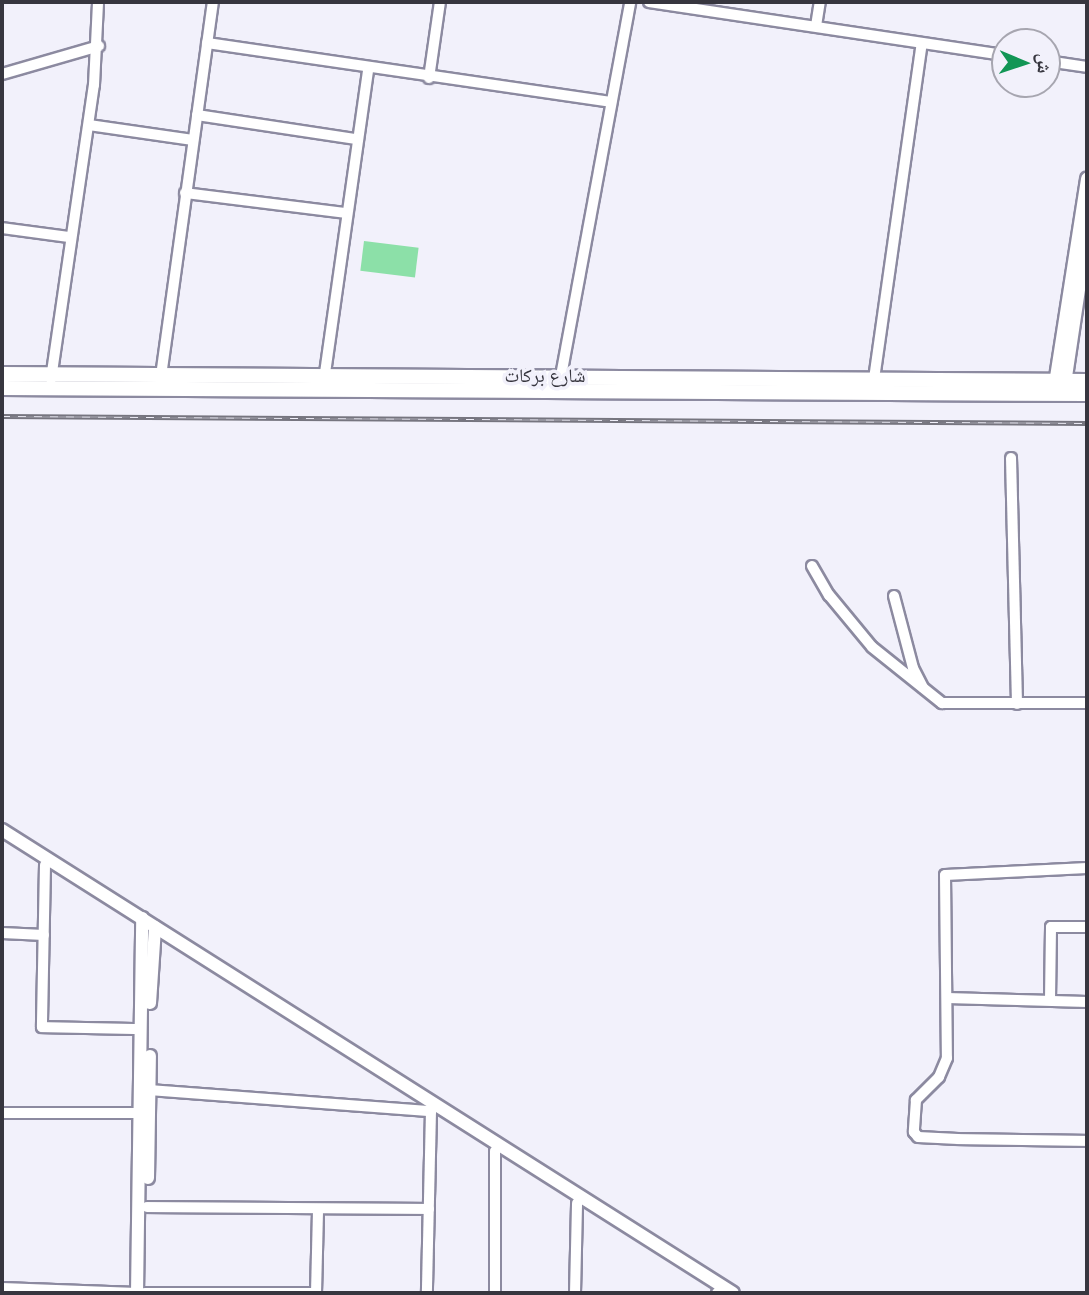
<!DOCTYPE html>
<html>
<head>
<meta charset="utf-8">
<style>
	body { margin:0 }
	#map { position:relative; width:1089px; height:1295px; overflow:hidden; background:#f2f1fb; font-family:Raleway,"Noto Naskh Arabic",sans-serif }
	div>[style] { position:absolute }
	.green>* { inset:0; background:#8ce0a8; transform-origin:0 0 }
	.roads { filter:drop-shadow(2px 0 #8c8aa0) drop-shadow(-2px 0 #8c8aa0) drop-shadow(0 2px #8c8aa0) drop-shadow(0 -2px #8c8aa0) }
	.minor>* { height:10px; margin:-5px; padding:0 5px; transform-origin:5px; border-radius:5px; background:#fff }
	.tertiary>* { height:12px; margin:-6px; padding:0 6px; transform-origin:6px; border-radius:6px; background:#fff }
	.secondary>* { height:14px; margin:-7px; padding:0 7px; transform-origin:7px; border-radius:7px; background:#fff }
	.rail>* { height:5px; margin-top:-2.5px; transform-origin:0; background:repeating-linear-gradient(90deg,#f2f1fb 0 8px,#76757f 0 16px); box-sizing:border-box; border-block:2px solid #76757f }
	span { translate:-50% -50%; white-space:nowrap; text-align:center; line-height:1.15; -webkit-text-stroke:7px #f2f1fb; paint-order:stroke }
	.street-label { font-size:19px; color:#37363f }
	.frame { position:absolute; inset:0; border:4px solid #37363f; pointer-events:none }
	.north { position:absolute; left:991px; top:28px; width:70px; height:70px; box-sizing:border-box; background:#f2f1fb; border:2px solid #a7a6b0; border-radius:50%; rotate:92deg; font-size:19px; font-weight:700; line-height:28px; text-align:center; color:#37363f }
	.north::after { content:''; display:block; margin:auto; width:24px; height:32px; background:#129655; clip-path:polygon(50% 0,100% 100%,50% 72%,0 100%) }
</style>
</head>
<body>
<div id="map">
	<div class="green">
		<i style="left:364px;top:241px;width:55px;height:30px;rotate:7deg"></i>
	</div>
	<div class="roads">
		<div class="minor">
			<i style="left:649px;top:2px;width:360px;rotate:8.5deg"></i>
			<i style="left:816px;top:26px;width:24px;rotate:-81deg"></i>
			<i style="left:207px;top:43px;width:408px;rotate:8.3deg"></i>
			<i style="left:1047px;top:61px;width:40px;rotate:8.5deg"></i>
			<i style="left:2px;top:74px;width:101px;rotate:-16.1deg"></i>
			<i style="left:429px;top:78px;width:77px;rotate:-81.8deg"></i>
			<i style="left:197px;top:115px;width:161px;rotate:8.6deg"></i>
			<i style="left:89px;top:125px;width:105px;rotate:8.2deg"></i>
			<i style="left:185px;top:193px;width:162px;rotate:7.1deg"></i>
			<i style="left:2px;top:228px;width:68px;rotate:7.7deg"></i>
			<i style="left:325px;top:373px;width:307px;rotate:-81.9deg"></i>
			<i style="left:161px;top:376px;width:378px;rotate:-82.1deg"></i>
			<i style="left:561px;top:376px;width:380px;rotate:-79.5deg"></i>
			<i style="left:51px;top:379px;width:297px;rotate:-81.7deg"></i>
			<i style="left:94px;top:85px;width:83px;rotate:-87.2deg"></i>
			<i style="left:874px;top:379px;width:339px;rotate:-81.9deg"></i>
			<i style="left:1011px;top:458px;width:246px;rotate:88.6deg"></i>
			<i style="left:812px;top:566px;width:34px;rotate:60deg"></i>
			<i style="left:829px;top:595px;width:67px;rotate:50.4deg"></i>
			<i style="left:872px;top:647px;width:90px;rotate:38.7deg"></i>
			<i style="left:942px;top:703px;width:145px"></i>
			<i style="left:894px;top:596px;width:74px;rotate:75.2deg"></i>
			<i style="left:913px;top:668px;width:22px;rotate:63deg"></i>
			<i style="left:45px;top:865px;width:162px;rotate:91.1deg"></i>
			<i style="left:42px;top:1027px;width:99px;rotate:1.2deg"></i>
			<i style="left:1087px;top:868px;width:142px;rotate:177.2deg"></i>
			<i style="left:945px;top:875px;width:183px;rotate:89.4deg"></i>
			<i style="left:947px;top:1058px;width:21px;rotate:113deg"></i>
			<i style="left:939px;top:1077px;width:33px;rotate:135deg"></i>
			<i style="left:916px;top:1100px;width:32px;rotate:94deg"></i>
			<i style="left:914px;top:1132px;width:6px;rotate:51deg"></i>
			<i style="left:918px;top:1137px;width:40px;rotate:2.9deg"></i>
			<i style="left:958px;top:1139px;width:129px;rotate:0.9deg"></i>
			<i style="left:2px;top:933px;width:42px;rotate:2.7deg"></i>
			<i style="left:947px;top:998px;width:140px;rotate:1.6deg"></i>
			<i style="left:1050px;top:1000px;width:73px;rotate:-89.2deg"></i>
			<i style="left:1051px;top:927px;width:36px"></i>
			<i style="left:149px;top:1090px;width:283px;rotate:4.3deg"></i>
			<i style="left:431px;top:1111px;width:182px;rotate:91.3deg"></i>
			<i style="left:2px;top:1113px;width:143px"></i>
			<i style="left:147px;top:1207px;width:282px;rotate:0.4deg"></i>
			<i style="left:2px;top:1288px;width:135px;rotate:2.1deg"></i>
			<i style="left:145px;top:1293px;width:171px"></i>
			<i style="left:316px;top:1293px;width:83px;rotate:-88.6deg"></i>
			<i style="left:495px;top:1293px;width:142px;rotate:-90deg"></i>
			<i style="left:575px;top:1293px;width:90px;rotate:-88.7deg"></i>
			<i style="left:717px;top:1293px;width:1px;rotate:-45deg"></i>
		</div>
		<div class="tertiary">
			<i style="left:1054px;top:390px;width:214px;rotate:-81.1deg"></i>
			<i style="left:1064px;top:390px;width:156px;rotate:-81.5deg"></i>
			<i style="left:2px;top:830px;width:865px;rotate:32.35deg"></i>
			<i style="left:150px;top:1003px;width:76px;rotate:-86.2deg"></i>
			<i style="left:148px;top:1178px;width:122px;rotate:-89.1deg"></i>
			<i style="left:137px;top:1293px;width:375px;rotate:-89.2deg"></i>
		</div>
		<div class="secondary">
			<i style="left:2px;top:374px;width:1085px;rotate:0.37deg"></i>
			<i style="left:2px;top:388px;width:1085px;rotate:0.32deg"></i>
		</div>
	</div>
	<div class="rail">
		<i style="left:2px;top:416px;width:1085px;rotate:0.37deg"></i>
	</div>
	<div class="street-label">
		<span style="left:545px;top:376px">شارع بركات</span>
	</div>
	<div class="frame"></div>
	<div class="north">ش</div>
</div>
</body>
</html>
